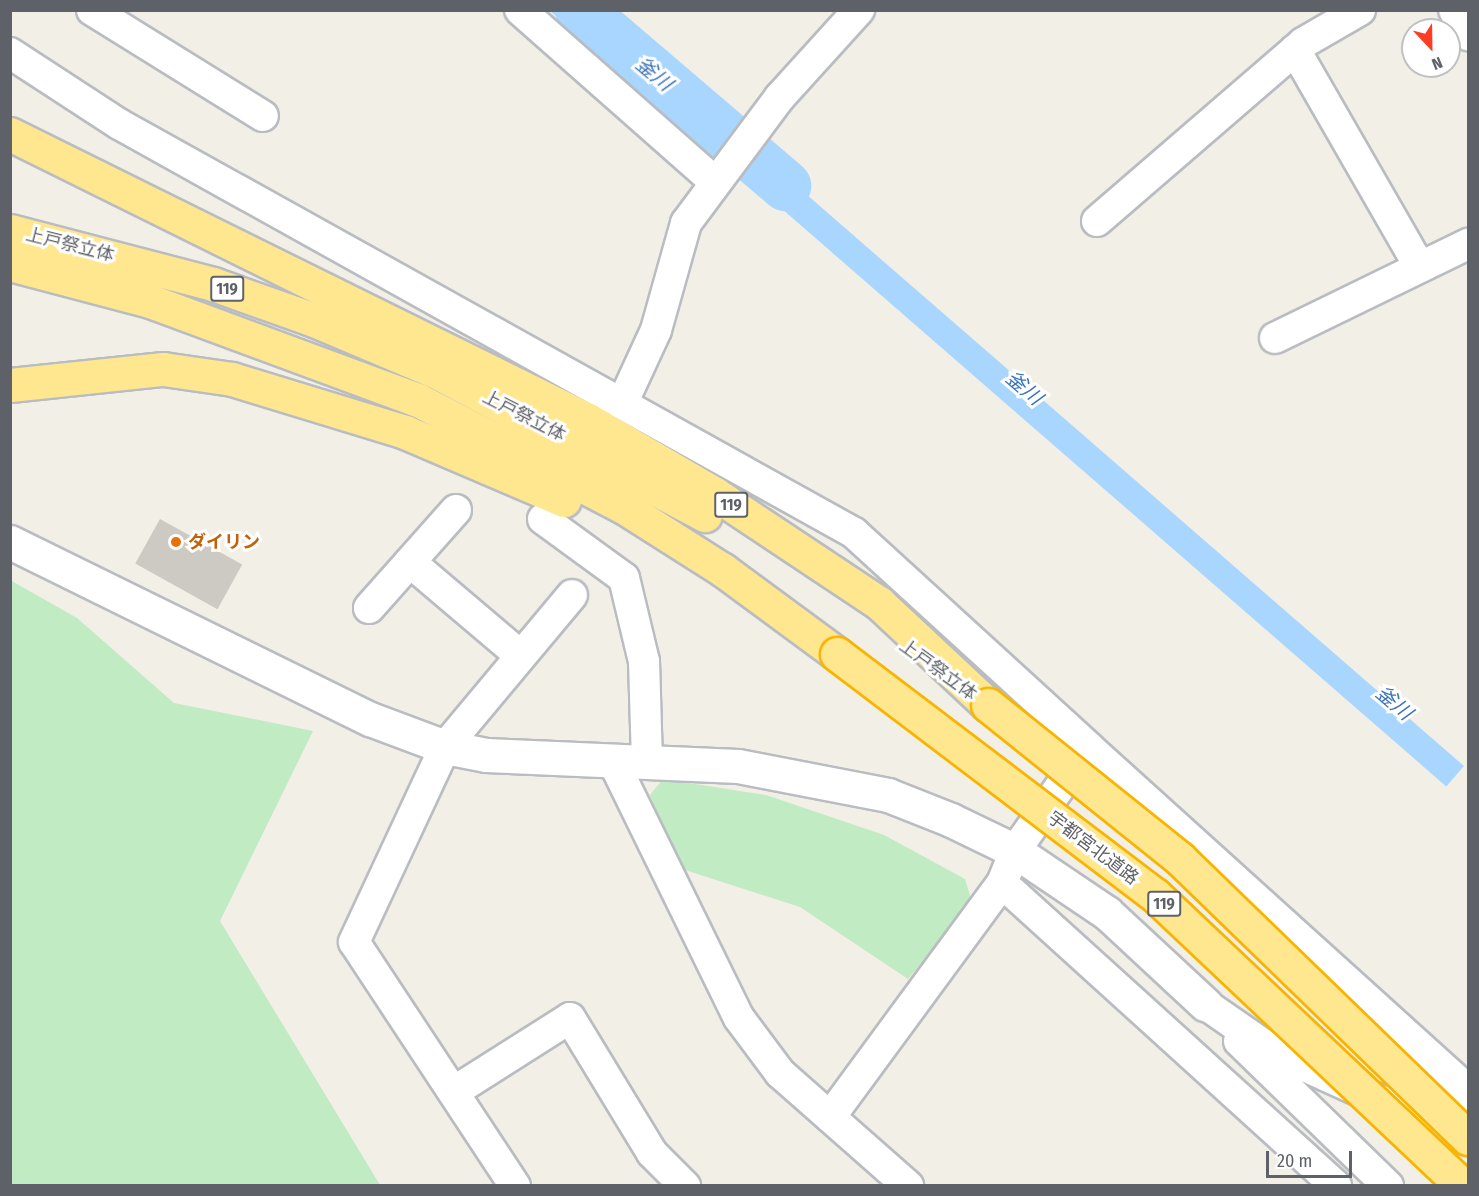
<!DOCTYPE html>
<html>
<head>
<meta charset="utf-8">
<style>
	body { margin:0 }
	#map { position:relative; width:1479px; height:1196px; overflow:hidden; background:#f1efe6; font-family:"Fira Sans Condensed","Noto Sans JP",sans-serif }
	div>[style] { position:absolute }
	.green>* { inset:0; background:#c1ebc3 }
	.water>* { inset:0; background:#a9d6ff; transform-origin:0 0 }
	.river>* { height:51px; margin:-25.5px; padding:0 25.5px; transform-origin:25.5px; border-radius:25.5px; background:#a9d6ff }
	.building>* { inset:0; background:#cdcac3; transform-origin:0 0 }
	.roads { filter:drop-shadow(2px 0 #b9bcc1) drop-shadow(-2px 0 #b9bcc1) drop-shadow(0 2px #b9bcc1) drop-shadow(0 -2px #b9bcc1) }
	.street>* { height:30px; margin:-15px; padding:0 15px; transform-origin:15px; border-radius:15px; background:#fff }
	.secondary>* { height:33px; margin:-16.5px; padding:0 16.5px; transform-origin:16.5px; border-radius:16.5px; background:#fff }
	.highway>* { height:33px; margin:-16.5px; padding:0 16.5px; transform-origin:16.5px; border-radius:16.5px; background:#ffe790 }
	.bridges { filter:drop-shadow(2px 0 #f8b400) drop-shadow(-2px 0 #f8b400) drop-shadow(0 2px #f8b400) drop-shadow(0 -2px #f8b400) }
	.highway-bridge>* { height:33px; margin:-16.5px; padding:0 16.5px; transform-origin:16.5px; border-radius:16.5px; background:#ffe790 }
	.dots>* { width:16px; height:16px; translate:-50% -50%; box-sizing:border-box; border:3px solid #fff; border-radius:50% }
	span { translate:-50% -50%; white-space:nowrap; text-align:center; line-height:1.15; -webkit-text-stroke:6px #fff; paint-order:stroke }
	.shield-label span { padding:2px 4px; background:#fff; border:2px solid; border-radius:4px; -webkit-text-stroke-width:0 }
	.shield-label { font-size:16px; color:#5e6268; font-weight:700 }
	.street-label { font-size:18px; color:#5e6268 }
	.food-label { font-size:18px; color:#c56008; font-weight:700 }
	.left { translate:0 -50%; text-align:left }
	.water-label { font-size:20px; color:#3a74bd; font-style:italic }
	.frame { position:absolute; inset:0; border:12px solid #5e6268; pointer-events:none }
	.north { position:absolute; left:1401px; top:18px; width:60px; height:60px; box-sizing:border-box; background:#fff; border:2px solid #bfc0c3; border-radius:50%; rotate:158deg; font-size:16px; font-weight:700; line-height:24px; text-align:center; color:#5e6268 }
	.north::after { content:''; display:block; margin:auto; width:21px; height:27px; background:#fa3d23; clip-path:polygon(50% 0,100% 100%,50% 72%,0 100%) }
	.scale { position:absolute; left:1266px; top:1151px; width:86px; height:27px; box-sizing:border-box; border:3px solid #5e6268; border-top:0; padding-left:8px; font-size:18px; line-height:21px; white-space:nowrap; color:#5e6268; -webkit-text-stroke:4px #fff; paint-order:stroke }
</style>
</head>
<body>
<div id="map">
	<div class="green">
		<i style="clip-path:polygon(10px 580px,77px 618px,174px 703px,313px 731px,220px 921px,380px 1185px,11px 1185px)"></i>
		<i style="clip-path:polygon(663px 779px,766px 795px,884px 835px,965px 879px,972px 902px,908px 979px,800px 907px,679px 868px,650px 795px)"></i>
	</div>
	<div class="water">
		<i style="clip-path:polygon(550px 11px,586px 11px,722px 128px,707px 145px)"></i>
		<i style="left:753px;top:148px;width:942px;height:27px;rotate:41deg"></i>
	</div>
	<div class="river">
		<i style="left:580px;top:10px;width:270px;rotate:40.5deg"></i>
	</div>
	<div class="building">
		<i style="left:160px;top:519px;width:94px;height:51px;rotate:29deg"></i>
	</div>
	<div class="roads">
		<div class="street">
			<i style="left:92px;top:10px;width:201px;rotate:31.8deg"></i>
			<i style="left:520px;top:10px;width:259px;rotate:41.4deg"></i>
			<i style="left:1454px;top:10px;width:29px;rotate:61deg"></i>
			<i style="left:1295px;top:50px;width:250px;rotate:60.1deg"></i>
			<i style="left:10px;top:53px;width:130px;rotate:33.1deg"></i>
			<i style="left:119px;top:124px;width:841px;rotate:29.09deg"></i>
			<i style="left:854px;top:533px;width:317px;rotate:42.4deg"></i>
			<i style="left:1088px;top:747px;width:127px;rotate:125.1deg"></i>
			<i style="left:1015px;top:851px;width:35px;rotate:112deg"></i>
			<i style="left:1002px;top:883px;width:451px;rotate:42.2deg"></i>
			<i style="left:1097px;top:221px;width:272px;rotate:-40.8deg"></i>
			<i style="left:1303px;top:43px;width:66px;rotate:-30.1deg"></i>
			<i style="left:1275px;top:338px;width:215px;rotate:-26deg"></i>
			<i style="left:622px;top:404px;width:81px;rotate:-65.3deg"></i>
			<i style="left:656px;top:330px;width:111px;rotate:-74.3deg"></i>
			<i style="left:686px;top:223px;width:157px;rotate:-53.3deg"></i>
			<i style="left:780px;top:97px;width:118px;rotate:-47.8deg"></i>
			<i style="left:543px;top:519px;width:100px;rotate:36.1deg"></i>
			<i style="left:624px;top:578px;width:85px;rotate:76.5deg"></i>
			<i style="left:644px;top:661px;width:100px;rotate:88.3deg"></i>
			<i style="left:410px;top:562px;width:145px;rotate:40.3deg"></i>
			<i style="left:369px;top:608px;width:131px;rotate:-48.4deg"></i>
			<i style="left:1088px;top:747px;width:500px;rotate:42.1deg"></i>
			<i style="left:1459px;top:1082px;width:19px;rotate:62deg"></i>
			<i style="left:613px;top:761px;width:286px;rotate:63.9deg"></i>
			<i style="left:739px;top:1018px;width:69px;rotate:53.3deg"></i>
			<i style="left:780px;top:1073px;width:171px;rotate:41.4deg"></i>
			<i style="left:1205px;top:1004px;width:84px;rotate:34.8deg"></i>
			<i style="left:1274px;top:1052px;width:212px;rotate:24.5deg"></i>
			<i style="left:1239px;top:1041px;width:208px;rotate:44.2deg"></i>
			<i style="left:455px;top:1091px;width:136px;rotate:-32.4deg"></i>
			<i style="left:570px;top:1018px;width:158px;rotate:58.7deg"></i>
			<i style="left:652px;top:1153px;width:47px;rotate:45deg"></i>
			<i style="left:830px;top:1117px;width:290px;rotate:-53.7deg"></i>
			<i style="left:515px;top:1186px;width:292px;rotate:-123.4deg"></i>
			<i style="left:354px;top:942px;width:215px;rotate:-65deg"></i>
			<i style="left:445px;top:747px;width:198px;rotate:-50.1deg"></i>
		</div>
		<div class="secondary">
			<i style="left:10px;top:542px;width:401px;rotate:26.2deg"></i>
			<i style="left:370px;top:719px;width:80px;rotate:20.5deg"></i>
			<i style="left:445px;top:747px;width:42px;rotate:11deg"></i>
			<i style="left:486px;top:755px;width:252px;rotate:2.5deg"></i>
			<i style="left:738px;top:766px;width:153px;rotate:10.9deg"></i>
			<i style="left:888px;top:795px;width:68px;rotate:21.6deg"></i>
			<i style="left:951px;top:820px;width:71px;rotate:25.8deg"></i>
			<i style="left:1015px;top:851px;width:111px;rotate:34deg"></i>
			<i style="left:1107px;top:913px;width:134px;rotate:42.9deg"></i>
		</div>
		<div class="highway">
			<i style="left:10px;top:134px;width:645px;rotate:26.33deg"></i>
			<i style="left:588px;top:420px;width:147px;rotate:30.2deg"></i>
			<i style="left:715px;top:494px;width:197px;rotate:33.6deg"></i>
			<i style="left:879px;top:603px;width:149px;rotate:43.1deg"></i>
			<i style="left:10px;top:231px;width:210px;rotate:14.6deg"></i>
			<i style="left:213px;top:284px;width:107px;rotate:19.6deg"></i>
			<i style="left:314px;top:320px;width:131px;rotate:22.9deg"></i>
			<i style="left:435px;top:371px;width:306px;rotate:28.1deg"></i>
			<i style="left:10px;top:264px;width:145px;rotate:14.8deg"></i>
			<i style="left:150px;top:301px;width:286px;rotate:20.3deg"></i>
			<i style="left:418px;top:400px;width:230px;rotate:27.5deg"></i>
			<i style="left:622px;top:506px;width:120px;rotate:32.4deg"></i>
			<i style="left:723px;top:570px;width:142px;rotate:36.4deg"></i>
			<i style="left:10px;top:385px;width:154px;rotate:-6deg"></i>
			<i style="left:163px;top:369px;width:70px;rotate:8.2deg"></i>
			<i style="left:232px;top:379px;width:181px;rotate:17deg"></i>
			<i style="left:405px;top:432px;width:173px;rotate:23.2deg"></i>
		</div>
	</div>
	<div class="bridges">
		<div class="highway-bridge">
			<i style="left:837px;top:654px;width:399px;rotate:37.2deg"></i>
			<i style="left:1155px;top:895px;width:424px;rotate:43.4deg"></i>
			<i style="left:988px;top:705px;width:246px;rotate:38.7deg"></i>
			<i style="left:1180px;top:859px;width:401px;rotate:44.1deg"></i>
		</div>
	</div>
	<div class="dots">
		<i style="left:176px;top:542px;background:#e8710a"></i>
	</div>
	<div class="shield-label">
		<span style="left:227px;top:289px">119</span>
		<span style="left:731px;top:505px">119</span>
		<span style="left:1164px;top:904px">119</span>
	</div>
	<div class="street-label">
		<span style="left:70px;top:245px;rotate:14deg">上戸祭立体</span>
		<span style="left:524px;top:416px;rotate:27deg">上戸祭立体</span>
		<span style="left:938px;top:670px;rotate:36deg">上戸祭立体</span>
		<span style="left:1093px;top:848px;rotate:37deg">宇都宮北道路</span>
	</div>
	<div class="food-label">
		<span class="left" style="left:188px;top:542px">ダイリン</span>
	</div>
	<div class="water-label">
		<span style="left:654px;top:74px;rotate:40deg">釜川</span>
		<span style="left:1024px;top:388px;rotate:40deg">釜川</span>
		<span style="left:1394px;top:703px;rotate:40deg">釜川</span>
	</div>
	<div class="frame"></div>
	<div class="north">N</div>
	<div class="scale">20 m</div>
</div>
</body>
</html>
